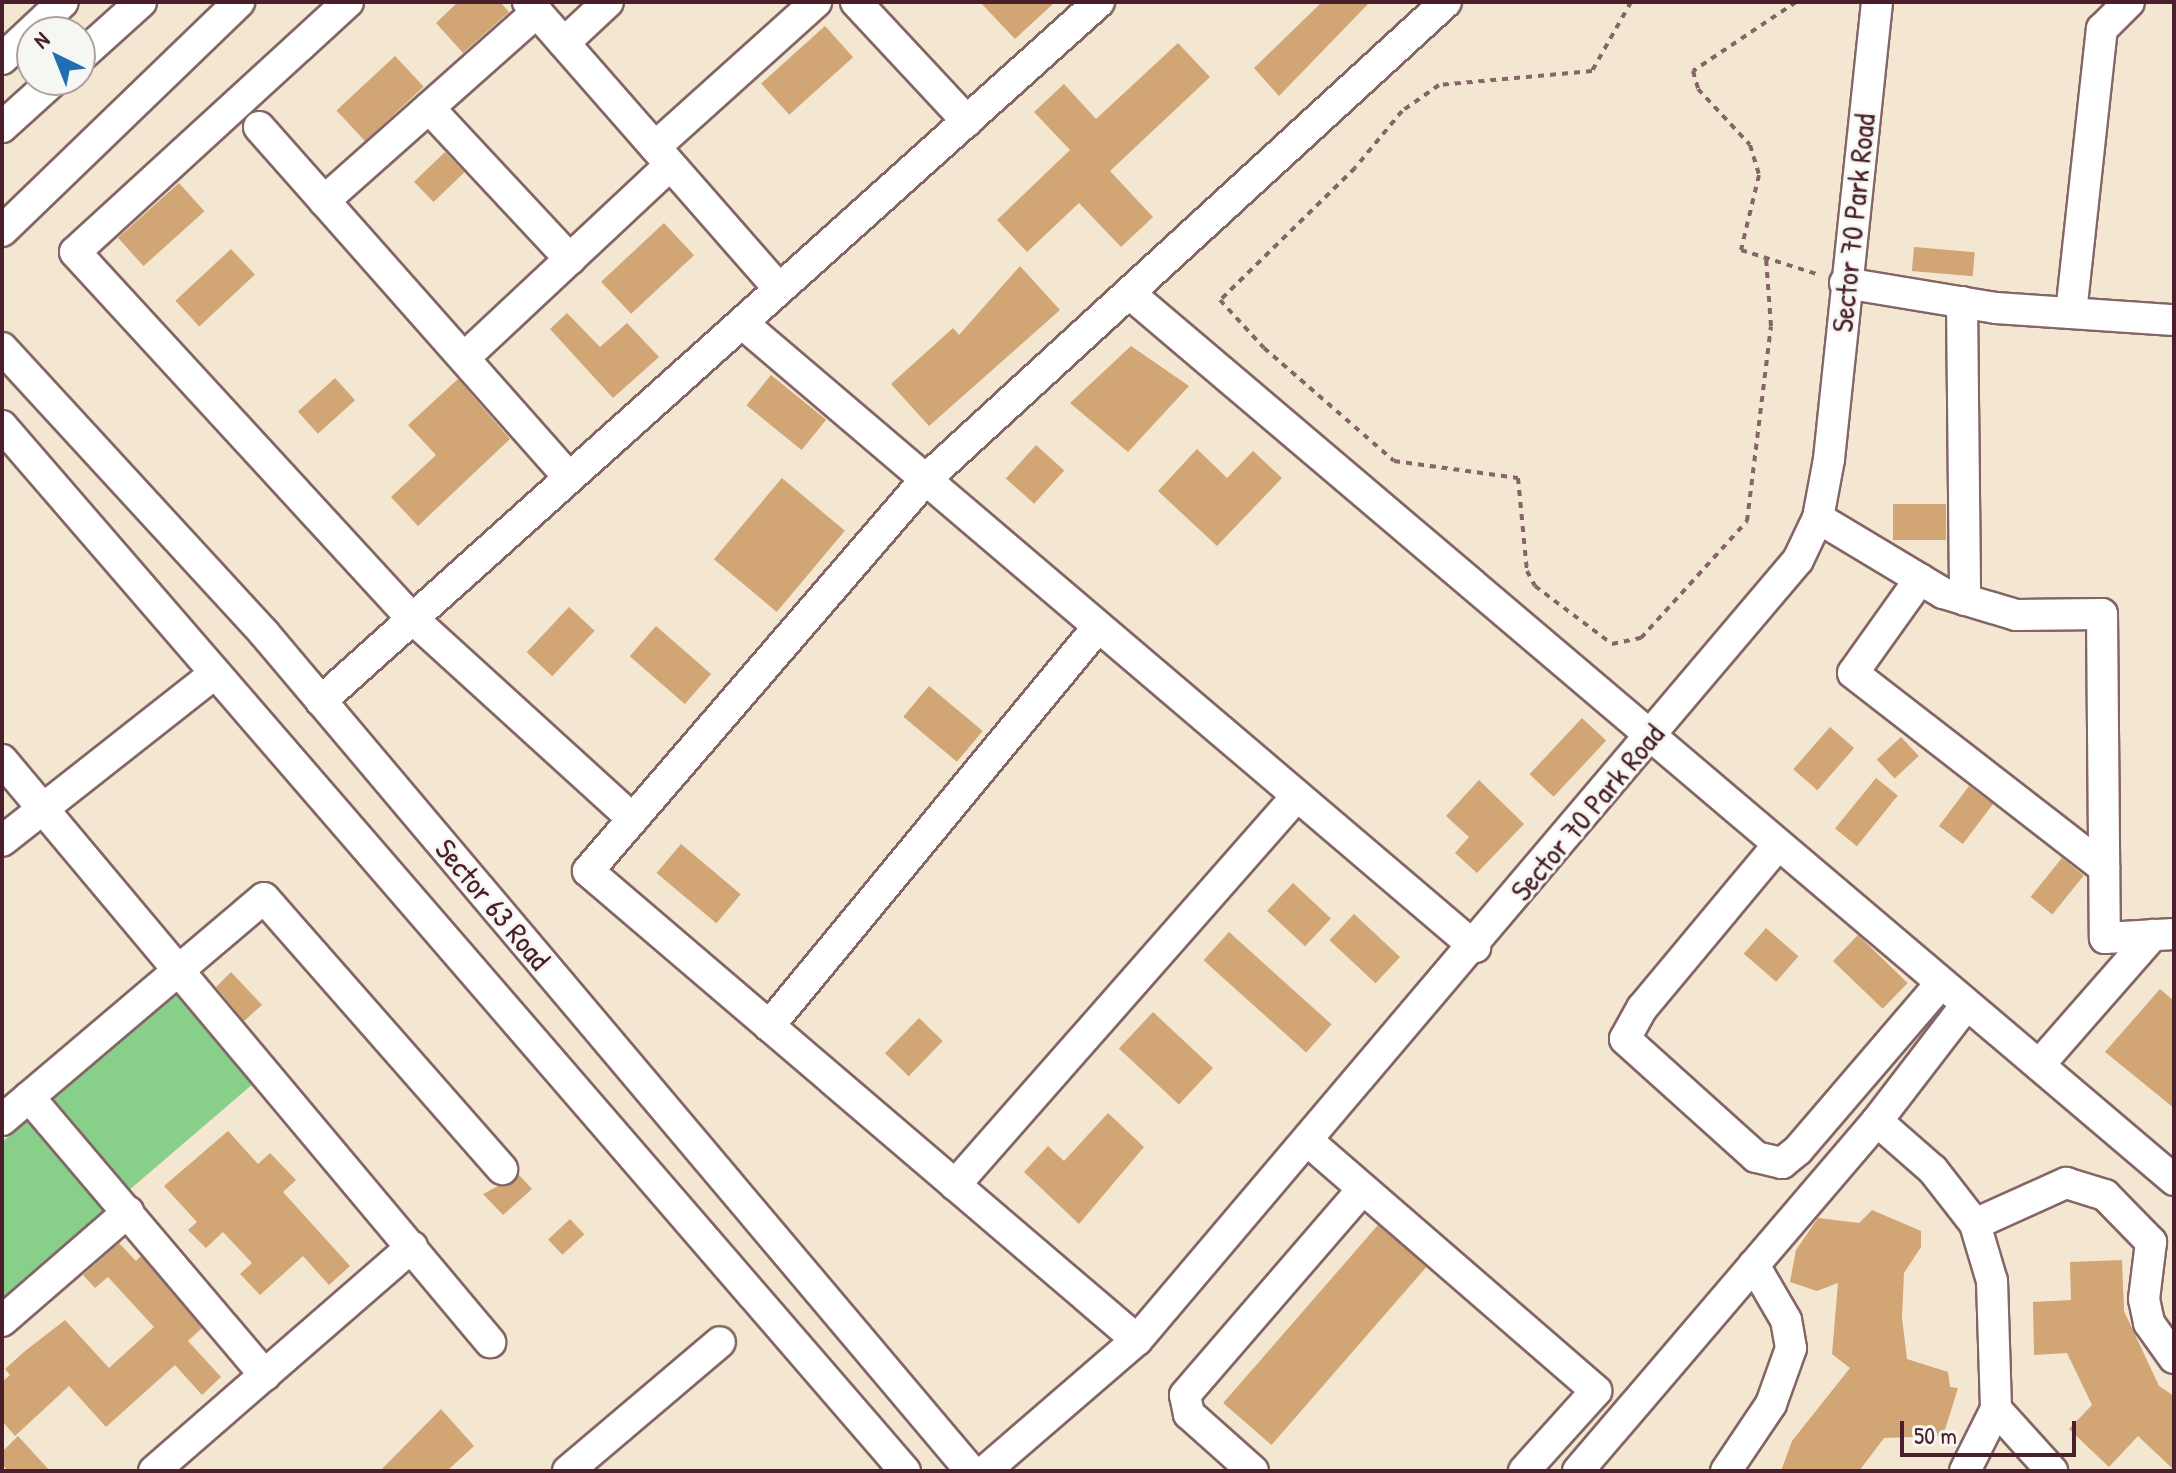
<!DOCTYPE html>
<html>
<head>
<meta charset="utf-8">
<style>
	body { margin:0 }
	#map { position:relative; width:2176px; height:1473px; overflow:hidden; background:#f3e7d2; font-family:"Patrick Hand",sans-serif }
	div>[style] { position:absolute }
	.green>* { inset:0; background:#88cf8a }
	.building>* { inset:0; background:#d1a574; transform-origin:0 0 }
	.path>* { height:4px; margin-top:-2px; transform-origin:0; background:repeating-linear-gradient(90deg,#856565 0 6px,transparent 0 12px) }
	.roads { filter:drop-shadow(2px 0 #856565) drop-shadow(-2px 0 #856565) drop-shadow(0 2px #856565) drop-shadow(0 -2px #856565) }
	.minor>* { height:30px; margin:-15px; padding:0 15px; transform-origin:15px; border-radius:15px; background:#fff }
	span { translate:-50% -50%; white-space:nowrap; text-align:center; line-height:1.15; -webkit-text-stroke:6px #f6f6f2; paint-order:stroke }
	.street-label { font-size:30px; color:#4a1f2b }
	.frame { position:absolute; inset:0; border:4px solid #4a1f2b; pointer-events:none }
	.north { position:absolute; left:16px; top:16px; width:80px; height:80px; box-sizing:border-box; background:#f6f6f2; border:2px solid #b1a0a2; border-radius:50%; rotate:317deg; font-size:22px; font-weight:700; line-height:32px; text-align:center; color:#4a1f2b }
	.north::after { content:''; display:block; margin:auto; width:28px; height:36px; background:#1f6fb2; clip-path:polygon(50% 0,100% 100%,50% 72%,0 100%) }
	.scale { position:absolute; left:1900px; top:1421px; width:176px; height:36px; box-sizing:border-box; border:4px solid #4a1f2b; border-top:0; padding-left:10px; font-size:24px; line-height:28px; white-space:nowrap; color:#4a1f2b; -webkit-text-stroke:6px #f6f6f2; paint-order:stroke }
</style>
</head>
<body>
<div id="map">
	<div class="green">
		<i style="clip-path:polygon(177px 993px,254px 1083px,2px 1299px,2px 1142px)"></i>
	</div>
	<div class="building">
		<i style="clip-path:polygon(458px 2px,500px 2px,509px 12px,463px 53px,436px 23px)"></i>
		<i style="clip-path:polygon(980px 2px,1055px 2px,1015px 39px)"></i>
		<i style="clip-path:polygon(1322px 2px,1370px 2px,1279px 96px,1254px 68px)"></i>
		<i style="left:825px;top:26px;width:42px;height:86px;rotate:48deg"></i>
		<i style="clip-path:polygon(1178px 43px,1210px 77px,1110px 171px,1153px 217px,1121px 247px,1079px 203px,1027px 252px,997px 220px,1070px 150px,1034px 112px,1064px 84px,1096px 119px)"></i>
		<i style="left:395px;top:56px;width:42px;height:80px;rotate:47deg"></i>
		<i style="left:445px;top:152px;width:28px;height:43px;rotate:46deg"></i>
		<i style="left:179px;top:183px;width:38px;height:82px;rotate:48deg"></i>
		<i style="left:664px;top:223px;width:44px;height:86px;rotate:47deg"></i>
		<i style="left:1914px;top:247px;width:61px;height:24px;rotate:5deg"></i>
		<i style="left:231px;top:249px;width:35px;height:76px;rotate:47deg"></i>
		<i style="clip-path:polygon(1020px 266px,1060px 310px,929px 426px,891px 384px,953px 328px,959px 335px)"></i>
		<i style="clip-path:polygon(567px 313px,600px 347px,627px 323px,659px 357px,613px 398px,550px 329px)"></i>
		<i style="clip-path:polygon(1131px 346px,1189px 386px,1128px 452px,1070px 403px)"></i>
		<i style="left:771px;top:375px;width:71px;height:39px;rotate:39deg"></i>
		<i style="left:335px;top:378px;width:30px;height:50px;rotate:48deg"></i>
		<i style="clip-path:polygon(458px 379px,510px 439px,418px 526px,391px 497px,436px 455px,408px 425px)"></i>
		<i style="left:1036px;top:445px;width:38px;height:45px;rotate:42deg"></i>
		<i style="clip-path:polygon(1197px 449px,1227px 478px,1253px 451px,1282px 478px,1217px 546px,1158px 491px)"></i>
		<i style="left:782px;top:478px;width:82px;height:106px;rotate:40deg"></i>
		<i style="left:1893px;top:504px;width:53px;height:36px"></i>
		<i style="left:569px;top:607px;width:35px;height:62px;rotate:43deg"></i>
		<i style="left:656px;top:626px;width:73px;height:40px;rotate:41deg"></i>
		<i style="left:929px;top:686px;width:70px;height:40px;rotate:40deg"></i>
		<i style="left:1582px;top:718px;width:33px;height:77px;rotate:43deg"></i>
		<i style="left:1830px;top:727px;width:32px;height:56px;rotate:41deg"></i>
		<i style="left:1901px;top:737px;width:26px;height:33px;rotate:47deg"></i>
		<i style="left:1876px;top:778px;width:28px;height:65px;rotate:39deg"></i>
		<i style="clip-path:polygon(1479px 780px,1524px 824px,1477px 873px,1455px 853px,1469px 837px,1446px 816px)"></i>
		<i style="left:1969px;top:786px;width:30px;height:50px;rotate:37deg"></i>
		<i style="left:681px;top:844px;width:78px;height:38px;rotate:40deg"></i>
		<i style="left:2062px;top:858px;width:28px;height:50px;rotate:39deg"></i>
		<i style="left:1293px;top:883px;width:52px;height:38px;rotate:43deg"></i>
		<i style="left:1354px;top:914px;width:63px;height:36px;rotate:43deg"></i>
		<i style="left:1766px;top:928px;width:43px;height:34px;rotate:41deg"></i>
		<i style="left:1229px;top:932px;width:138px;height:38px;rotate:42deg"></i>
		<i style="left:1858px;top:935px;width:69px;height:36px;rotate:44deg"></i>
		<i style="clip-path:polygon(231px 972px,262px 1005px,244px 1021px,216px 987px)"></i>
		<i style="clip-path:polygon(2160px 989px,2174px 1001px,2174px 1108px,2105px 1052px)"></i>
		<i style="left:1153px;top:1012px;width:82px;height:50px;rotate:43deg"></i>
		<i style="left:919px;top:1018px;width:33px;height:49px;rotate:44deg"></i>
		<i style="clip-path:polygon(1108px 1113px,1144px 1147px,1079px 1224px,1024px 1172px,1048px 1146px,1064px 1161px)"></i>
		<i style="clip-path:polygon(228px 1131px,258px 1164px,270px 1153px,296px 1180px,283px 1192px,350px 1266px,329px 1285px,303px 1256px,260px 1295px,240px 1274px,252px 1263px,223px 1232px,206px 1248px,188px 1230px,197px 1222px,164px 1186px)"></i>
		<i style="clip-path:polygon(519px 1175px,532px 1189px,503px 1215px,483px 1194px)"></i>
		<i style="clip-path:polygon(1872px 1210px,1921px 1231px,1921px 1247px,1904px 1273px,1902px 1318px,1907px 1359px,1948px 1372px,1950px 1387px,1958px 1388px,1943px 1436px,1884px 1438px,1859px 1471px,1781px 1471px,1792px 1441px,1850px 1368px,1832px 1354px,1838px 1283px,1817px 1291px,1790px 1282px,1796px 1250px,1818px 1218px,1859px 1223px)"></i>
		<i style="left:570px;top:1219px;width:21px;height:30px;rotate:47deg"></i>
		<i style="left:1378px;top:1225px;width:64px;height:236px;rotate:41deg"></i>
		<i style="clip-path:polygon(119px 1243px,136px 1261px,141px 1256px,202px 1328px,188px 1341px,221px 1377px,202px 1395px,175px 1365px,106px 1427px,69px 1386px,15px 1436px,2px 1421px,2px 1382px,10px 1375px,5px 1369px,25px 1351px,65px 1320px,109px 1368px,154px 1327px,108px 1277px,95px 1288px,83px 1275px)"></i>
		<i style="clip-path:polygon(2122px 1260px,2124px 1311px,2159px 1386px,2174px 1396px,2174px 1470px,2138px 1436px,2109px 1467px,2069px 1429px,2092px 1405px,2067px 1353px,2034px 1355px,2033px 1302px,2071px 1300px,2070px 1262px)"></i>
		<i style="clip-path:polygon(441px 1409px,474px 1446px,447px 1471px,380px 1471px)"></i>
		<i style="clip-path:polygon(18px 1436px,50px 1471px,8px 1471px,2px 1464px,2px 1452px)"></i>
	</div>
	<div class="path">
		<i style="left:1631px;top:2px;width:79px;rotate:119.5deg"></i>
		<i style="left:1592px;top:71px;width:154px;rotate:174.8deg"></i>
		<i style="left:1439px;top:85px;width:45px;rotate:144.9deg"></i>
		<i style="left:1402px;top:111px;width:74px;rotate:129.5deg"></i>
		<i style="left:1355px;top:168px;width:189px;rotate:135.6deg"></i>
		<i style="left:1220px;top:300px;width:65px;rotate:47.5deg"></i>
		<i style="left:1264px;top:348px;width:172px;rotate:41deg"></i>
		<i style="left:1394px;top:461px;width:125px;rotate:7.8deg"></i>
		<i style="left:1518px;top:478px;width:93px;rotate:84.5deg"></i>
		<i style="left:1527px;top:571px;width:17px;rotate:62deg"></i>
		<i style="left:1535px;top:586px;width:96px;rotate:37deg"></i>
		<i style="left:1612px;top:644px;width:30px;rotate:-12deg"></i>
		<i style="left:1641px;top:638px;width:158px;rotate:-47.8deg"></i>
		<i style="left:1747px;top:521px;width:196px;rotate:-83deg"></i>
		<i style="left:1771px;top:326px;width:68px;rotate:-94.2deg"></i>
		<i style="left:1796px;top:2px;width:124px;rotate:146.2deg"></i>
		<i style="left:1693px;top:71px;width:19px;rotate:74deg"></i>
		<i style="left:1698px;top:89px;width:76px;rotate:47.1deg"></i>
		<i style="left:1750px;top:145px;width:31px;rotate:73deg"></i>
		<i style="left:1759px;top:175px;width:77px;rotate:103.5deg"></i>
		<i style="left:1741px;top:250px;width:83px;rotate:17.6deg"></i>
	</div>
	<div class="roads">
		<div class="minor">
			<i style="left:348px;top:2px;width:370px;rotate:137.5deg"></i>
			<i style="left:75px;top:252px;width:499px;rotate:47.4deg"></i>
			<i style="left:413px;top:619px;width:297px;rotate:42.3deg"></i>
			<i style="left:528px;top:2px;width:381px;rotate:48.8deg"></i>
			<i style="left:856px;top:2px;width:163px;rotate:47deg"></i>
			<i style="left:564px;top:43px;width:60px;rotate:-43deg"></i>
			<i style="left:80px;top:57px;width:82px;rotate:-42deg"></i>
			<i style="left:2px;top:59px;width:83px;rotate:-43.1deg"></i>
			<i style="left:429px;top:108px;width:207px;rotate:47deg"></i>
			<i style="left:2px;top:127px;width:70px;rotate:-42.1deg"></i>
			<i style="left:259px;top:127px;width:468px;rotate:48.5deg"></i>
			<i style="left:655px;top:147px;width:217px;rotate:-42deg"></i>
			<i style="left:324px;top:201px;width:285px;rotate:-41.6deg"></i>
			<i style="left:2px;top:231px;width:330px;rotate:-44deg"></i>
			<i style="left:1845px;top:283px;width:153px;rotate:9.4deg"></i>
			<i style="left:1996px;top:308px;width:178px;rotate:3.9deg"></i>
			<i style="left:1129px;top:293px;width:1371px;rotate:40.32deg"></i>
			<i style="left:1962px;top:302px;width:298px;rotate:89.4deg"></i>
			<i style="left:2071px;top:313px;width:286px;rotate:-83.8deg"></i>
			<i style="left:2102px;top:29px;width:38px;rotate:-45deg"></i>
			<i style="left:742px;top:323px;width:963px;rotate:40.41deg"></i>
			<i style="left:2px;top:348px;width:387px;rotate:47.4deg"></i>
			<i style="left:264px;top:633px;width:1096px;rotate:49.85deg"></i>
			<i style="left:464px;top:358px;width:282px;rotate:-43.1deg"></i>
			<i style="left:2px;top:426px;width:1381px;rotate:49.17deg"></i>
			<i style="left:1818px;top:518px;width:146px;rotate:31deg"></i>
			<i style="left:1943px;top:593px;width:76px;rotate:16.8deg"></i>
			<i style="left:2016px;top:615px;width:86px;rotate:-0.7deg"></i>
			<i style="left:2102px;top:614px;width:324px;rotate:89.5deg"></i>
			<i style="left:2105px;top:938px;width:69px;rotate:-3.3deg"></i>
			<i style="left:1920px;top:579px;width:115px;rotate:125.5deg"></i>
			<i style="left:1853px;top:673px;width:318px;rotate:37.8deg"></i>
			<i style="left:321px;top:701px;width:1046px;rotate:-41.94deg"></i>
			<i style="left:2px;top:760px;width:760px;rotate:50.02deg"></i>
			<i style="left:2px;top:841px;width:270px;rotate:-38.2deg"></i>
			<i style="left:1778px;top:845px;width:212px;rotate:129.8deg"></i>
			<i style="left:1642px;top:1008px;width:35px;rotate:119deg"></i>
			<i style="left:1625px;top:1039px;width:176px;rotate:42deg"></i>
			<i style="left:1756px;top:1157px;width:27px;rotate:13deg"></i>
			<i style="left:1782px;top:1163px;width:21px;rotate:-39deg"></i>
			<i style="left:1798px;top:1150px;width:220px;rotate:-49.4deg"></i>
			<i style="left:769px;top:1026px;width:517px;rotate:-50.49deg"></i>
			<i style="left:2039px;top:1065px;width:173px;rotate:-48.8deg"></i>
			<i style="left:29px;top:1097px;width:365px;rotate:49.7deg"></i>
			<i style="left:2px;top:1120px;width:343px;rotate:-40.3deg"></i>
			<i style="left:264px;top:898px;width:361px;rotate:48.7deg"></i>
			<i style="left:1877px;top:1121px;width:74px;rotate:41.2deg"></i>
			<i style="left:1933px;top:1170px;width:68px;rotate:52.1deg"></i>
			<i style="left:1975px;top:1224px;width:59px;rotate:73.4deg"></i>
			<i style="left:1992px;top:1281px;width:128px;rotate:88.2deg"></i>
			<i style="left:1996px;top:1409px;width:69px;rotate:116.6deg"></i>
			<i style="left:1309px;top:1142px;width:380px;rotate:40.9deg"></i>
			<i style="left:1596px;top:1391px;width:108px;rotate:132deg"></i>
			<i style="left:955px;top:1185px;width:518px;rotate:-48.68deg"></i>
			<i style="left:1975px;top:1224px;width:100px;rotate:-24.3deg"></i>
			<i style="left:2066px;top:1183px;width:41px;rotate:17.1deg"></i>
			<i style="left:2105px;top:1195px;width:66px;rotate:45.6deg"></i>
			<i style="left:2151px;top:1242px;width:57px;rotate:97deg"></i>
			<i style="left:2144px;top:1299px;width:25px;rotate:78deg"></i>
			<i style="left:2149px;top:1323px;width:43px;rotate:54.5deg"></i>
			<i style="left:2px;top:1321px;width:167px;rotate:-40.9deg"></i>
			<i style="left:1137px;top:1340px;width:722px;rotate:-139.49deg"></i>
			<i style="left:588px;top:871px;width:516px;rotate:-49.24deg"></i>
			<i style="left:925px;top:480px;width:707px;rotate:-42.54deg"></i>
			<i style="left:1996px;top:1409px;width:84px;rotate:47.9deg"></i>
			<i style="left:154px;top:1471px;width:342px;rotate:-41deg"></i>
			<i style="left:568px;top:1471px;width:199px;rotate:-40.3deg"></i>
			<i style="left:985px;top:1471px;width:201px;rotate:-40.8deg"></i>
			<i style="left:1137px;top:1340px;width:1022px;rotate:-49.72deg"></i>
			<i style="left:1798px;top:560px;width:47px;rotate:-64.5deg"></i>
			<i style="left:1818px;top:518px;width:60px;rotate:-79.4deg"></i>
			<i style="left:1829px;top:459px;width:460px;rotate:-84deg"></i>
			<i style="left:1253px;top:1471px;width:86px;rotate:-138.3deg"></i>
			<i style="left:1189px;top:1414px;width:19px;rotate:-102deg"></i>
			<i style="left:1185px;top:1395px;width:272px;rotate:-49.2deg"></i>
			<i style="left:1578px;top:1471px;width:460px;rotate:-49.5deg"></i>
			<i style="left:1877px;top:1121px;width:146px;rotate:-52.5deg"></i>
			<i style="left:1726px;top:1471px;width:81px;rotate:-56.1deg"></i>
			<i style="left:1771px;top:1404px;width:59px;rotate:-70.3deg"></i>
			<i style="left:1791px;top:1348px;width:28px;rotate:-100deg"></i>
			<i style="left:1786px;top:1320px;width:64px;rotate:-120.2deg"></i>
		</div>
	</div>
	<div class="street-label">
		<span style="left:1853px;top:223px;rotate:-84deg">Sector 70 Park Road</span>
		<span style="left:1587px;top:812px;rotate:-50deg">Sector 70 Park Road</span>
		<span style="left:493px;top:904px;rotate:50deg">Sector 63 Road</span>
	</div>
	<div class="frame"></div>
	<div class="north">N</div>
	<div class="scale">50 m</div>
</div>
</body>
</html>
